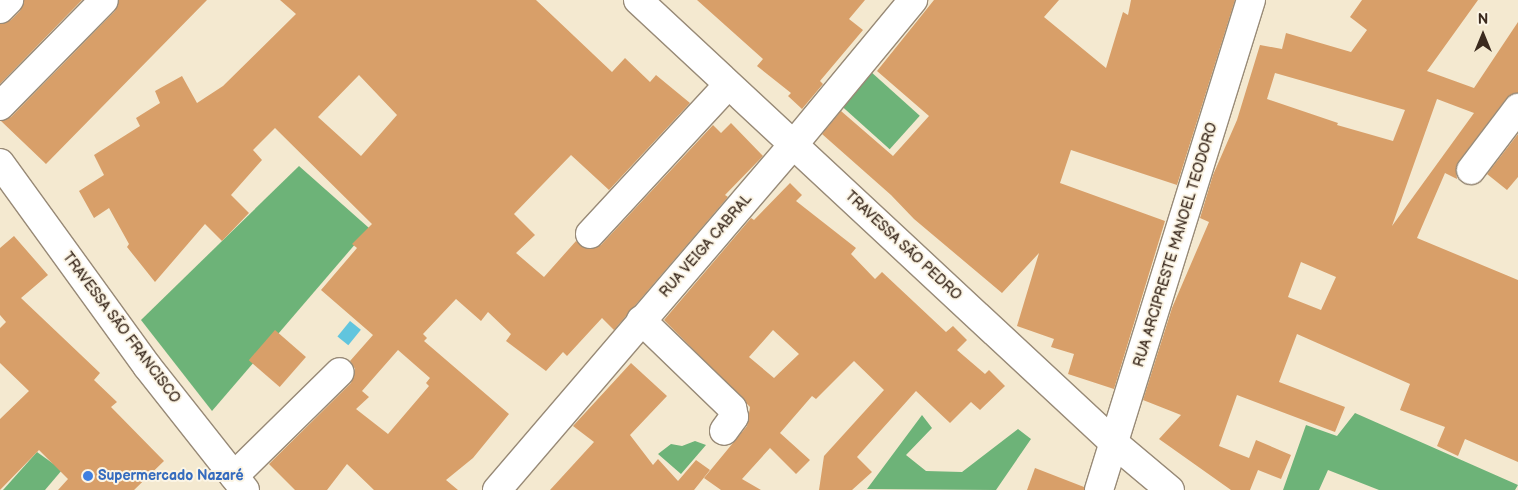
<!DOCTYPE html>
<html>
<head>
<meta charset="utf-8">
<style>
	body { margin:0 }
	#map { position:relative; width:1518px; height:490px; overflow:hidden; background:#f4e9d0; font-family:"Balsamiq Sans",sans-serif }
	div>[style] { position:absolute }
	.forest>* { inset:0; background:#6db378; transform-origin:0 0 }
	.water>* { inset:0; background:#61c5de; transform-origin:0 0 }
	.building>* { inset:0; background:#d89f69; transform-origin:0 0 }
	.roads { filter:drop-shadow(1px 0 #988a77) drop-shadow(-1px 0 #988a77) drop-shadow(0 1px #988a77) drop-shadow(0 -1px #988a77) }
	.minor>* { height:28px; margin:-14px; padding:0 14px; transform-origin:14px; border-radius:14px; background:#fff }
	.dots>* { width:14px; height:14px; translate:-50% -50%; box-sizing:border-box; border:2px solid #fcf5e5; border-radius:50% }
	span { translate:-50% -50%; white-space:nowrap; text-align:center; line-height:1.15; -webkit-text-stroke:4px #fcf5e5; paint-order:stroke }
	.street-label { font-size:14px; color:#3b2a1e }
	.shop-label { font-size:14px; color:#366cbe; font-weight:700 }
	.left { translate:0 -50%; text-align:left }
	.north { position:absolute; left:1458px; top:10px; width:50px; height:50px; -webkit-text-stroke:4px #fcf5e5; paint-order:stroke; rotate:0deg; font-size:14px; font-weight:700; line-height:20px; text-align:center; color:#3b2a1e }
	.north::after { content:''; display:block; margin:auto; width:18px; height:22px; background:#3b2a1e; clip-path:polygon(50% 0,100% 100%,50% 72%,0 100%) }
</style>
</head>
<body>
<div id="map">
	<div class="forest">
		<i style="left:870px;top:71px;width:67px;height:45px;rotate:42deg"></i>
		<i style="clip-path:polygon(299px 166px,369px 228px,212px 411px,141px 320px)"></i>
		<i style="clip-path:polygon(1355px 413px,1518px 485px,1515px 490px,1379px 490px,1328px 470px,1319px 490px,1283px 490px,1306px 425px,1337px 436px)"></i>
		<i style="clip-path:polygon(922px 415px,932px 428px,906px 455px,926px 471px,962px 472px,1018px 429px,1031px 439px,996px 490px,867px 489px)"></i>
		<i style="clip-path:polygon(695px 441px,706px 445px,681px 474px,658px 454px,671px 444px,682px 446px)"></i>
		<i style="clip-path:polygon(37px 452px,62px 470px,45px 490px,3px 490px)"></i>
	</div>
	<div class="water">
		<i style="left:350px;top:321px;width:14px;height:20px;rotate:39deg"></i>
	</div>
	<div class="building">
		<i style="clip-path:polygon(24px 0,82px 0,0 84px,0 24px,11px 20px,20px 11px)"></i>
		<i style="clip-path:polygon(119px 0,207px 0,46px 164px,1px 121px,11px 117px,115px 11px)"></i>
		<i style="clip-path:polygon(evenodd,280px 0,536px 0,612px 72px,625px 58px,650px 82px,656px 75px,690px 103px,609px 190px,571px 155px,514px 214px,535px 235px,516px 253px,544px 277px,576px 241px,587px 249px,601px 245px,713px 125px,721px 133px,731px 123px,763px 156px,725px 195px,728px 197px,614px 330px,602px 318px,567px 356px,563px 352px,546px 371px,506px 341px,511px 334px,488px 312px,481px 321px,456px 299px,423px 334px,427px 338px,424px 341px,509px 414px,473px 458px,446px 480px,458px 490px,374px 490px,347px 464px,327px 490px,295px 490px,269px 464px,351px 383px,355px 369px,350px 361px,373px 335px,321px 290px,357px 248px,352px 244px,372px 224px,275px 128px,253px 150px,262px 160px,231px 195px,249px 213px,222px 241px,205px 224px,155px 282px,127px 247px,129px 244px,109px 208px,94px 218px,79px 191px,104px 175px,94px 155px,140px 126px,136px 118px,160px 103px,155px 91px,182px 76px,197px 103px,223px 86px,296px 14px,280px 0,359px 75px,397px 115px,361px 156px,318px 117px,359px 75px,280px 0,398px 350px,430px 378px,426px 383px,429px 386px,388px 434px,356px 409px,369px 397px,362px 391px,398px 350px)"></i>
		<i style="clip-path:polygon(697px 0,865px 0,849px 19px,863px 30px,820px 81px,823px 84px,802px 109px,788px 96px,791px 93px,757px 66px,763px 59px)"></i>
		<i style="clip-path:polygon(934px 0,1059px 0,1044px 17px,1106px 68px,1123px 12px,1128px 15px,1131px 0,1235px 0,1177px 185px,1071px 150px,1060px 183px,1165px 221px,1114px 389px,1068px 374px,1074px 354px,1051px 347px,1054px 339px,1017px 326px,1039px 253px,1002px 293px,914px 219px,891px 195px,822px 134px,841px 111px,893px 156px,929px 116px,877px 71px)"></i>
		<i style="clip-path:polygon(evenodd,1362px 0,1478px 0,1427px 71px,1474px 88px,1518px 22px,1518px 93px,1506px 99px,1459px 161px,1456px 169px,1457px 179px,1445px 173px,1417px 238px,1518px 280px,1518px 462px,1465px 439px,1458px 456px,1437px 446px,1445px 427px,1400px 410px,1410px 384px,1297px 334px,1279px 382px,1345px 407px,1335px 432px,1237px 395px,1219px 446px,1249px 458px,1256px 440px,1291px 455px,1281px 479px,1258px 470px,1250px 490px,1231px 490px,1159px 439px,1181px 415px,1143px 400px,1172px 308px,1209px 222px,1200px 218px,1213px 175px,1237px 120px,1260px 45px,1282px 49px,1286px 33px,1351px 52px,1367px 30px,1350px 17px,1362px 0,1275px 73px,1405px 110px,1393px 141px,1337px 125px,1338px 123px,1267px 99px,1275px 73px,1362px 0,1437px 99px,1474px 113px,1392px 226px,1437px 99px,1362px 0,1301px 262px,1336px 277px,1321px 310px,1288px 297px,1301px 262px)"></i>
		<i style="clip-path:polygon(1518px 134px,1518px 177px,1507px 190px,1487px 174px)"></i>
		<i style="clip-path:polygon(evenodd,790px 183px,802px 195px,796px 201px,856px 248px,851px 254px,875px 279px,882px 272px,946px 332px,953px 326px,967px 340px,957px 350px,985px 374px,989px 370px,1005px 386px,980px 410px,971px 402px,950px 423px,916px 391px,857px 457px,872px 472px,852px 490px,819px 490px,824px 456px,884px 390px,854px 361px,816px 399px,812px 396px,780px 433px,810px 460px,796px 474px,770px 448px,742px 479px,761px 490px,721px 490px,704px 478px,747px 426px,750px 407px,664px 320px,751px 218px,754px 220px,790px 183px,773px 330px,799px 354px,774px 378px,749px 357px,773px 330px)"></i>
		<i style="clip-path:polygon(14px 236px,48px 275px,21px 298px,100px 373px,94px 380px,117px 402px,111px 407px,164px 461px,134px 490px,58px 490px,68px 479px,39px 450px,0 490px,0 419px,29px 391px,0 363px,0 328px,6px 322px,0 315px,0 248px)"></i>
		<i style="left:275px;top:330px;width:41px;height:40px;rotate:41deg"></i>
		<i style="clip-path:polygon(631px 363px,667px 396px,630px 435px,653px 465px,658px 459px,678px 481px,696px 460px,710px 470px,694px 490px,550px 490px,594px 442px,573px 426px)"></i>
		<i style="clip-path:polygon(1035px 468px,1084px 487px,1084px 490px,1027px 490px)"></i>
	</div>
	<div class="roads">
		<div class="minor">
			<i style="left:638px;top:0;width:650px;rotate:42.94deg"></i>
			<i style="left:1114px;top:443px;width:73px;rotate:40deg"></i>
			<i style="left:0;top:9px;width:13px;rotate:-45deg"></i>
			<i style="left:0;top:106px;width:148px;rotate:-45.5deg"></i>
			<i style="left:0;top:163px;width:251px;rotate:54.1deg"></i>
			<i style="left:147px;top:366px;width:158px;rotate:51.7deg"></i>
			<i style="left:1471px;top:170px;width:78px;rotate:-52.8deg"></i>
			<i style="left:590px;top:234px;width:203px;rotate:-47.2deg"></i>
			<i style="left:641px;top:320px;width:127px;rotate:44deg"></i>
			<i style="left:732px;top:408px;width:9px;rotate:77deg"></i>
			<i style="left:734px;top:417px;width:17px;rotate:126deg"></i>
			<i style="left:234px;top:476px;width:148px;rotate:-44.5deg"></i>
			<i style="left:497px;top:490px;width:456px;rotate:-49.4deg"></i>
			<i style="left:794px;top:144px;width:187px;rotate:-50.4deg"></i>
			<i style="left:1099px;top:490px;width:513px;rotate:-72.77deg"></i>
		</div>
	</div>
	<div class="dots">
		<i style="left:88px;top:476px;background:#3f7fe0"></i>
	</div>
	<div class="street-label">
		<span style="left:1176px;top:245px;rotate:-73deg">RUA ARCIPRESTE MANOEL TEODORO</span>
		<span style="left:706px;top:246px;rotate:-49deg">RUA VEIGA CABRAL</span>
		<span style="left:903px;top:246px;rotate:43deg">TRAVESSA SÃO PEDRO</span>
		<span style="left:121px;top:328px;rotate:53deg">TRAVESSA SÃO FRANCISCO</span>
	</div>
	<div class="shop-label">
		<span class="left" style="left:98px;top:476px">Supermercado Nazaré</span>
	</div>
	<div class="north">N</div>
</div>
</body>
</html>
